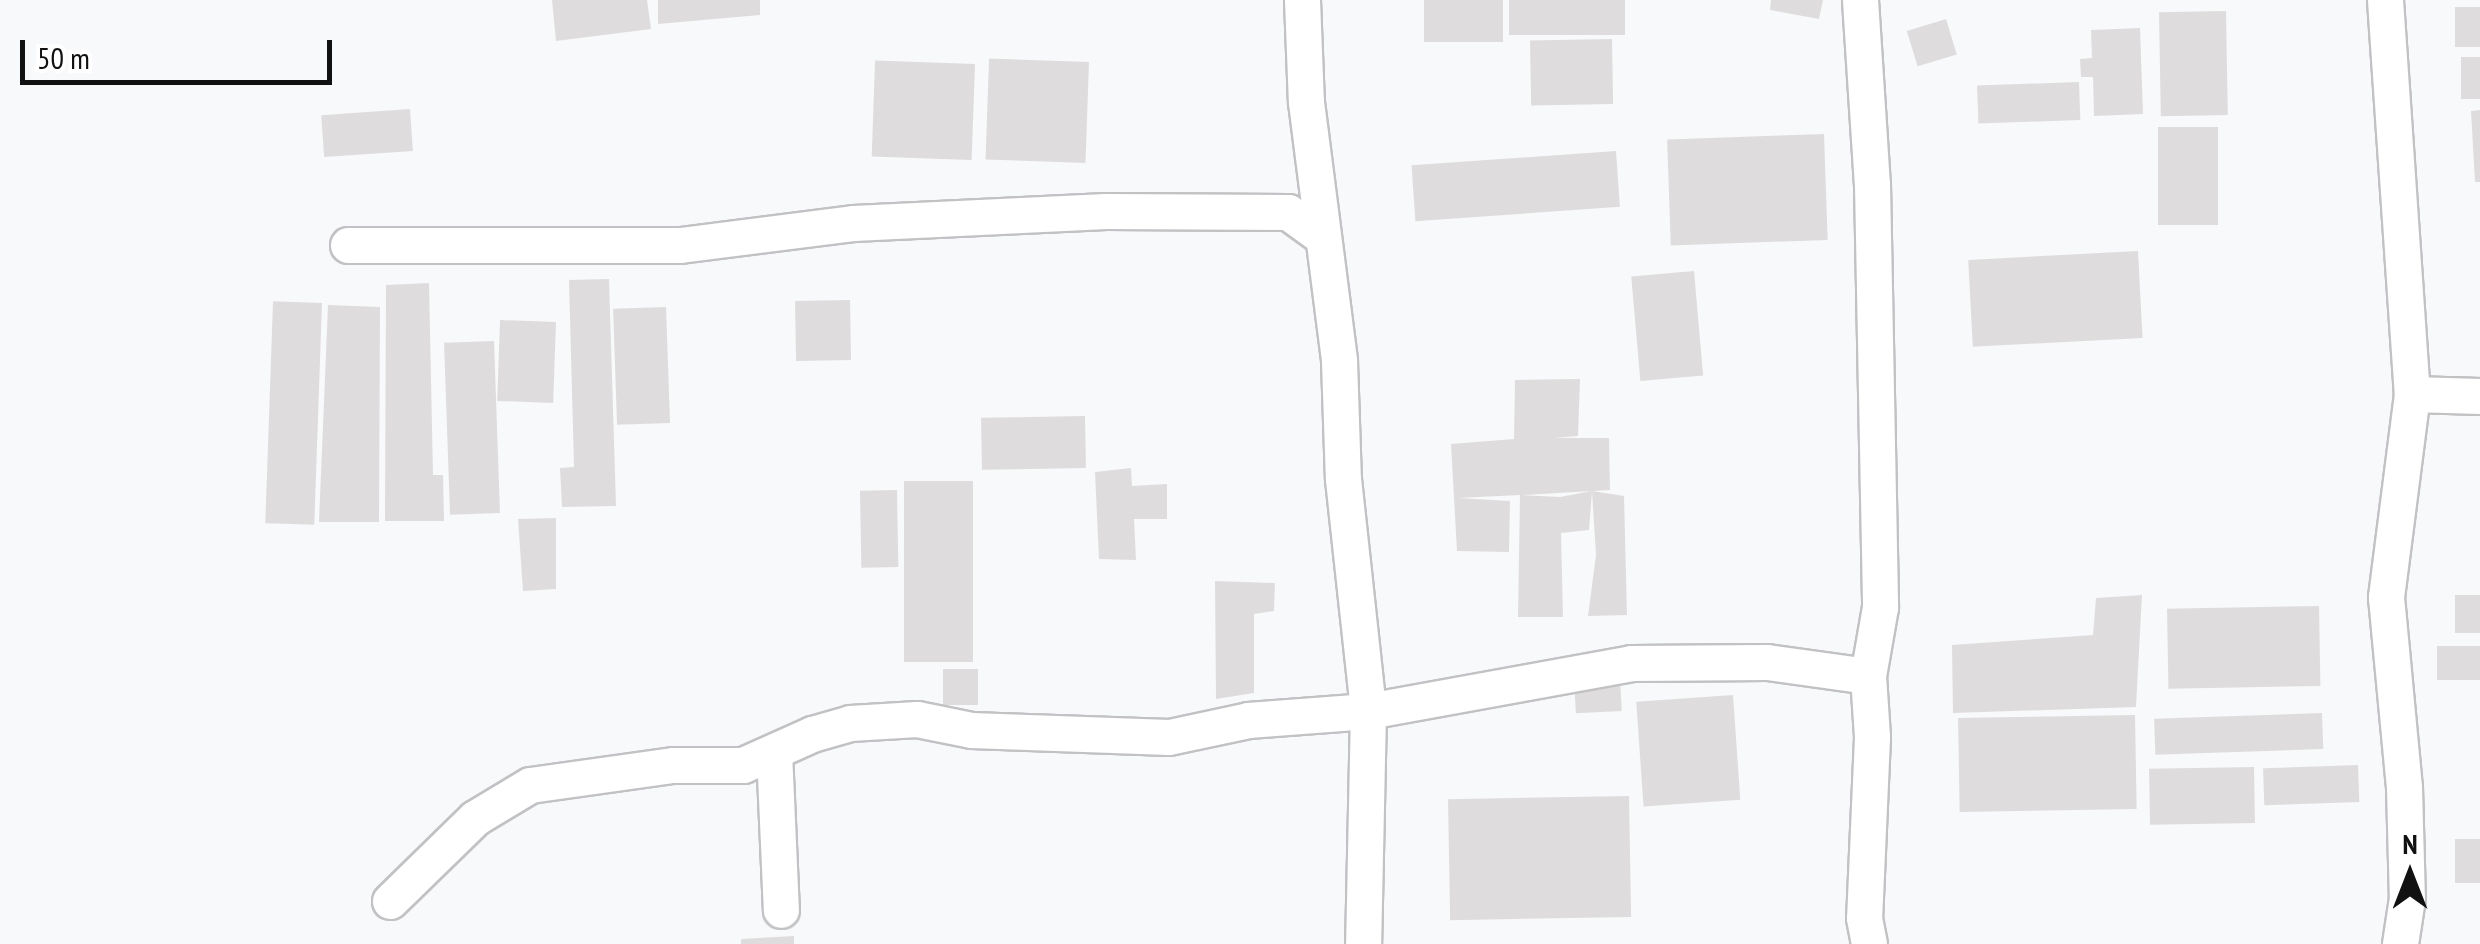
<!DOCTYPE html>
<html>
<head>
<meta charset="utf-8">
<style>
	body { margin:0 }
	#map { position:relative; width:2480px; height:944px; overflow:hidden; background:#f8f9fb; font-family:"PT Sans Narrow",sans-serif }
	div>[style] { position:absolute }
	.building>* { inset:0; background:#dfdcdd; transform-origin:0 0 }
	.roads { filter:drop-shadow(2px 0 #c2c2c5) drop-shadow(-2px 0 #c2c2c5) drop-shadow(0 2px #c2c2c5) drop-shadow(0 -2px #c2c2c5) }
	.minor>* { height:35px; margin:-17.5px; padding:0 17.5px; transform-origin:17.5px; border-radius:17.5px; background:#fff }
	span { translate:-50% -50%; white-space:nowrap; text-align:center; line-height:1.15; -webkit-text-stroke:8px #fff; paint-order:stroke }
	.north { position:absolute; left:2360px; top:824px; width:100px; height:100px; -webkit-text-stroke:8px #fff; paint-order:stroke; rotate:0deg; font-size:28px; font-weight:700; line-height:40px; text-align:center; color:#111112 }
	.north::after { content:''; display:block; margin:auto; width:35px; height:45px; background:#111112; clip-path:polygon(50% 0,100% 100%,50% 72%,0 100%) }
	.scale { position:absolute; left:20px; top:40px; width:312px; height:45px; box-sizing:border-box; border:5px solid #111112; border-top:0; padding-left:12px; font-size:30px; line-height:35px; white-space:nowrap; color:#111112; -webkit-text-stroke:8px #fff; paint-order:stroke }
</style>
</head>
<body>
<div id="map">
	<div class="building">
		<i style="clip-path:polygon(552px 0,647px 0,651px 29px,556px 41px)"></i>
		<i style="clip-path:polygon(658px 0,760px 0,760px 15px,658px 24px)"></i>
		<i style="left:1424px;top:0;width:79px;height:42px"></i>
		<i style="left:1509px;top:0;width:116px;height:35px"></i>
		<i style="clip-path:polygon(1771px 0,1823px 0,1819px 19px,1770px 10px)"></i>
		<i style="left:2455px;top:7px;width:25px;height:40px"></i>
		<i style="left:2226px;top:11px;width:104px;height:67px;rotate:89deg"></i>
		<i style="left:1946px;top:19px;width:37px;height:41px;rotate:73deg"></i>
		<i style="clip-path:polygon(2140px 28px,2143px 114px,2094px 116px,2093px 77px,2081px 77px,2080px 59px,2092px 58px,2091px 30px)"></i>
		<i style="left:1612px;top:39px;width:65px;height:82px;rotate:89deg"></i>
		<i style="left:2461px;top:57px;width:19px;height:42px"></i>
		<i style="left:1089px;top:62px;width:101px;height:100px;rotate:92deg"></i>
		<i style="left:975px;top:64px;width:96px;height:100px;rotate:92deg"></i>
		<i style="left:2079px;top:82px;width:38px;height:102px;rotate:88deg"></i>
		<i style="left:410px;top:109px;width:42px;height:89px;rotate:86deg"></i>
		<i style="clip-path:polygon(2480px 110px,2480px 182px,2475px 182px,2471px 111px)"></i>
		<i style="left:2158px;top:127px;width:60px;height:98px"></i>
		<i style="left:1824px;top:134px;width:106px;height:157px;rotate:88deg"></i>
		<i style="left:1616px;top:151px;width:56px;height:205px;rotate:86deg"></i>
		<i style="left:2138px;top:251px;width:87px;height:170px;rotate:87deg"></i>
		<i style="left:1694px;top:271px;width:105px;height:63px;rotate:85deg"></i>
		<i style="clip-path:polygon(609px 279px,616px 506px,562px 507px,560px 468px,574px 467px,569px 280px)"></i>
		<i style="clip-path:polygon(429px 283px,433px 475px,443px 475px,444px 521px,385px 521px,386px 285px)"></i>
		<i style="left:850px;top:300px;width:60px;height:55px;rotate:89deg"></i>
		<i style="left:322px;top:303px;width:222px;height:49px;rotate:92deg"></i>
		<i style="clip-path:polygon(328px 305px,380px 307px,379px 522px,319px 522px)"></i>
		<i style="left:666px;top:307px;width:116px;height:53px;rotate:88deg"></i>
		<i style="left:556px;top:322px;width:81px;height:56px;rotate:92deg"></i>
		<i style="left:494px;top:341px;width:172px;height:50px;rotate:88deg"></i>
		<i style="clip-path:polygon(evenodd,1580px 379px,1578px 436px,1554px 438px,1609px 438px,1610px 490px,1592px 491px,1589px 530px,1561px 533px,1563px 617px,1518px 617px,1520px 495px,1458px 498px,1510px 501px,1509px 552px,1457px 551px,1451px 444px,1514px 439px,1515px 380px,1580px 379px,1592px 491px,1560px 497px,1520px 495px,1523px 495px,1592px 491px)"></i>
		<i style="left:1085px;top:416px;width:52px;height:104px;rotate:89deg"></i>
		<i style="clip-path:polygon(1131px 468px,1132px 486px,1167px 484px,1167px 519px,1134px 519px,1136px 560px,1099px 559px,1095px 472px)"></i>
		<i style="left:904px;top:481px;width:69px;height:181px"></i>
		<i style="left:897px;top:490px;width:77px;height:37px;rotate:89deg"></i>
		<i style="clip-path:polygon(1592px 491px,1624px 496px,1627px 615px,1588px 616px,1596px 555px)"></i>
		<i style="clip-path:polygon(556px 518px,556px 589px,523px 591px,518px 519px)"></i>
		<i style="clip-path:polygon(1215px 581px,1275px 583px,1274px 611px,1254px 614px,1254px 693px,1216px 699px)"></i>
		<i style="clip-path:polygon(2142px 595px,2136px 707px,1953px 713px,1952px 645px,2093px 635px,2096px 598px)"></i>
		<i style="left:2480px;top:595px;width:38px;height:25px;rotate:90deg"></i>
		<i style="left:2319px;top:606px;width:80px;height:152px;rotate:89deg"></i>
		<i style="left:2480px;top:646px;width:34px;height:43px;rotate:90deg"></i>
		<i style="left:943px;top:669px;width:35px;height:36px"></i>
		<i style="left:1620px;top:677px;width:34px;height:46px;rotate:87deg"></i>
		<i style="left:1733px;top:695px;width:105px;height:97px;rotate:86deg"></i>
		<i style="left:2322px;top:713px;width:36px;height:168px;rotate:88deg"></i>
		<i style="left:2135px;top:715px;width:94px;height:177px;rotate:89deg"></i>
		<i style="left:2358px;top:765px;width:37px;height:95px;rotate:88deg"></i>
		<i style="left:2254px;top:767px;width:56px;height:105px;rotate:89deg"></i>
		<i style="left:1629px;top:796px;width:121px;height:181px;rotate:89deg"></i>
		<i style="left:2480px;top:839px;width:44px;height:25px;rotate:90deg"></i>
		<i style="clip-path:polygon(794px 936px,794px 944px,741px 944px,741px 939px)"></i>
	</div>
	<div class="roads">
		<div class="minor">
			<i style="left:1302px;top:0;width:102px;rotate:87.8deg"></i>
			<i style="left:1306px;top:102px;width:261px;rotate:82.7deg"></i>
			<i style="left:1339px;top:361px;width:118px;rotate:88.1deg"></i>
			<i style="left:1343px;top:479px;width:233px;rotate:83.8deg"></i>
			<i style="left:1368px;top:711px;width:233px;rotate:91.2deg"></i>
			<i style="left:1860px;top:0;width:184px;rotate:86.3deg"></i>
			<i style="left:1872px;top:184px;width:423px;rotate:88.9deg"></i>
			<i style="left:1880px;top:607px;width:70px;rotate:99.9deg"></i>
			<i style="left:1868px;top:676px;width:61px;rotate:86.2deg"></i>
			<i style="left:1872px;top:737px;width:181px;rotate:92.5deg"></i>
			<i style="left:1864px;top:918px;width:26px;rotate:79deg"></i>
			<i style="left:2385px;top:0;width:395px;rotate:86.1deg"></i>
			<i style="left:2412px;top:394px;width:205px;rotate:97.3deg"></i>
			<i style="left:2386px;top:597px;width:191px;rotate:84.6deg"></i>
			<i style="left:2404px;top:787px;width:111px;rotate:88.5deg"></i>
			<i style="left:2407px;top:898px;width:47px;rotate:98.7deg"></i>
			<i style="left:348px;top:245px;width:332px"></i>
			<i style="left:680px;top:245px;width:174px;rotate:-7.2deg"></i>
			<i style="left:853px;top:223px;width:253px;rotate:-2.7deg"></i>
			<i style="left:1106px;top:211px;width:182px;rotate:0.3deg"></i>
			<i style="left:1288px;top:212px;width:41px;rotate:36deg"></i>
			<i style="left:2412px;top:394px;width:68px;rotate:1.7deg"></i>
			<i style="left:774px;top:752px;width:158px;rotate:87.5deg"></i>
			<i style="left:390px;top:901px;width:119px;rotate:-44.3deg"></i>
			<i style="left:475px;top:818px;width:64px;rotate:-31deg"></i>
			<i style="left:530px;top:785px;width:144px;rotate:-8deg"></i>
			<i style="left:673px;top:765px;width:70px"></i>
			<i style="left:743px;top:765px;width:76px;rotate:-24.2deg"></i>
			<i style="left:812px;top:734px;width:40px;rotate:-16deg"></i>
			<i style="left:850px;top:723px;width:67px;rotate:-3.4deg"></i>
			<i style="left:917px;top:719px;width:55px;rotate:11.5deg"></i>
			<i style="left:971px;top:730px;width:198px;rotate:2deg"></i>
			<i style="left:1169px;top:737px;width:81px;rotate:-12.1deg"></i>
			<i style="left:1248px;top:720px;width:120px;rotate:-4.3deg"></i>
			<i style="left:1368px;top:711px;width:267px;rotate:-10.3deg"></i>
			<i style="left:1631px;top:663px;width:136px;rotate:-0.4deg"></i>
			<i style="left:1767px;top:662px;width:102px;rotate:7.9deg"></i>
		</div>
	</div>
	<div class="north">N</div>
	<div class="scale">50 m</div>
</div>
</body>
</html>
